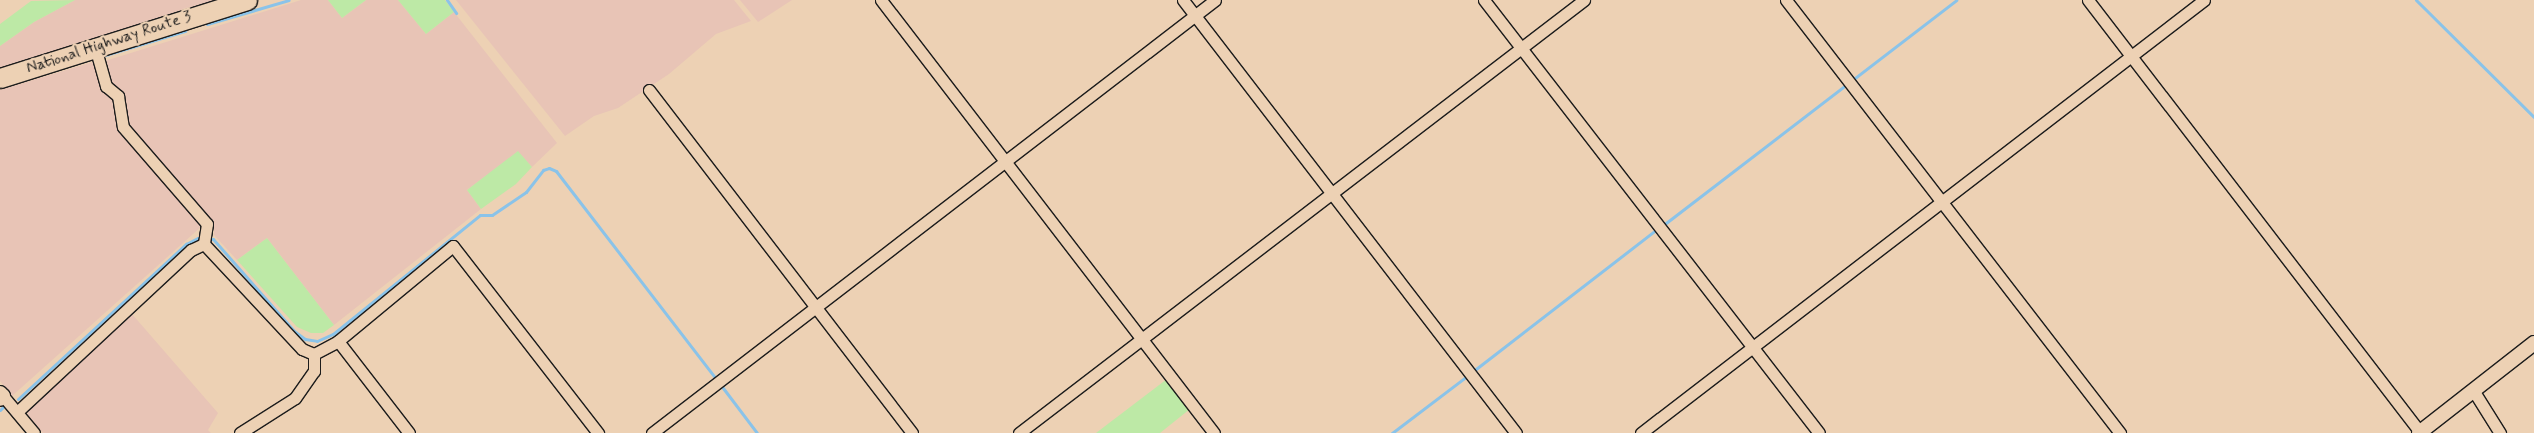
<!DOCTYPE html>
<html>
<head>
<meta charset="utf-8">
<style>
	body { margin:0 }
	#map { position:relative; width:2534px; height:433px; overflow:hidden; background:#edd1b4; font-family:Mynerve,sans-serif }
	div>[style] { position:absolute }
	.built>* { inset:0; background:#e8c4b6 }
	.green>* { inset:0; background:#bde9a6 }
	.stream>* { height:3px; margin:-1.5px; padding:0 1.5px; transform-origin:1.5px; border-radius:1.5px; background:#8ac3e9 }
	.roads { filter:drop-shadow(1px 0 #1c1c1c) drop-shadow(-1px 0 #1c1c1c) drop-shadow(0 1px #1c1c1c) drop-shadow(0 -1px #1c1c1c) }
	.minor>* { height:11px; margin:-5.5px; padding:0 5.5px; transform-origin:5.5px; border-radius:5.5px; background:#edd1b4 }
	.tertiary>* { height:14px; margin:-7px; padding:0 7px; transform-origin:7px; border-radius:7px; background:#edd1b4 }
	.trunk>* { height:19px; margin:-9.5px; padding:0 9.5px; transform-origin:9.5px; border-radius:9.5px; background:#edd1b4 }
	span { translate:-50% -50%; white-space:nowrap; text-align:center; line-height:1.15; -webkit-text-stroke:4.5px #edd1b4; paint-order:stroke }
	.street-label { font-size:16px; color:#1c1c1c }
</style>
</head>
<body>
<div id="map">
	<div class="built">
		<i style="clip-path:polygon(75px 0,219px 0,0 71px,0 46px,34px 22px)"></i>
		<i style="clip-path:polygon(301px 0,328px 0,342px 18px,366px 0,398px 0,426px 34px,454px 12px,557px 143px,532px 167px,518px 152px,467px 190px,481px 209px,334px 325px,267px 238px,237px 260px,214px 235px,214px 225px,129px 124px,121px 94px,109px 82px,105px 61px)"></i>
		<i style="clip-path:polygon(456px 0,734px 0,751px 21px,716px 34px,669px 74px,618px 108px,594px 116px,565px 136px)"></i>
		<i style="clip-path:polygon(740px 0,792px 0,758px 22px)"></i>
		<i style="clip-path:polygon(93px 62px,103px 88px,114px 99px,118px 130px,202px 226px,12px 396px,0 381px,0 90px)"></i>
		<i style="clip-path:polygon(132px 314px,218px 413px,208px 430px,211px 433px,43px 433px,28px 415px,27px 408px)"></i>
	</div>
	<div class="green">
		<i style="clip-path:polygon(75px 0,34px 22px,0 46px,0 24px,31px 1px)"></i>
		<i style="clip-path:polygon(328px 0,366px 0,342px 18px)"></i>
		<i style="clip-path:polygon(398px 0,445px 0,454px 12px,426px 34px)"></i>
		<i style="clip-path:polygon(518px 151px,532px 167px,516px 184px,481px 209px,467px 190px)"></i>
		<i style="clip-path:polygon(267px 238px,334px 325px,323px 333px,311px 333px,297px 327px,237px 260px)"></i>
		<i style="clip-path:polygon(1167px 379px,1190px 409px,1160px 433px,1096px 433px)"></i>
	</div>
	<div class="stream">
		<i style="left:447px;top:0;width:16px;rotate:55deg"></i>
		<i style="left:2416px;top:0;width:166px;rotate:44.8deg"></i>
		<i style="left:207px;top:24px;width:85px;rotate:-16.3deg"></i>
		<i style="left:102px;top:56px;width:87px;rotate:-16.8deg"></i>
		<i style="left:1662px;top:226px;width:371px;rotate:-37.5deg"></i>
		<i style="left:1472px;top:372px;width:234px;rotate:-37.7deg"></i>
		<i style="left:720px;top:384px;width:61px;rotate:52.9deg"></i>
		<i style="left:18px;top:399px;width:229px;rotate:-42.7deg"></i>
		<i style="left:186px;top:244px;width:13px;rotate:-27deg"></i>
		<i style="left:198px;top:238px;width:15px;rotate:4deg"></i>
		<i style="left:213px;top:239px;width:123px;rotate:48.6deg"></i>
		<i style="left:294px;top:331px;width:14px;rotate:36deg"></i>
		<i style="left:305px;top:339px;width:12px;rotate:9deg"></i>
		<i style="left:317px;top:341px;width:17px;rotate:-24deg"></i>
		<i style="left:333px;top:334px;width:189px;rotate:-39deg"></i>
		<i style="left:480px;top:215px;width:12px"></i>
		<i style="left:492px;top:215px;width:41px;rotate:-34.1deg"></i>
		<i style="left:526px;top:192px;width:28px;rotate:-52deg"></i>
		<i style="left:543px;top:170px;width:6px;rotate:-18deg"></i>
		<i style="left:549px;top:168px;width:8px;rotate:23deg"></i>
		<i style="left:556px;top:171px;width:262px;rotate:52.4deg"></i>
		<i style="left:0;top:410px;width:4px;rotate:-45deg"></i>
		<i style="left:1392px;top:433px;width:94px;rotate:-37.2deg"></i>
	</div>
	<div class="roads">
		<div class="minor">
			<i style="left:881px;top:0;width:546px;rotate:52.44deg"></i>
			<i style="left:1183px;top:0;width:546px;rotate:52.44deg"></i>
			<i style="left:1484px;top:0;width:547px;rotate:52.27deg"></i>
			<i style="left:1786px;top:0;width:547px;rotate:52.35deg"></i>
			<i style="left:2088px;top:0;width:545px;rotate:52.46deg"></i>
			<i style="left:95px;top:47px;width:41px;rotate:74.2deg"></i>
			<i style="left:106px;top:86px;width:16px;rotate:40deg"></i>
			<i style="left:118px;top:96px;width:31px;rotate:81deg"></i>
			<i style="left:123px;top:127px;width:128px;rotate:49.1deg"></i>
			<i style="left:207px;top:224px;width:20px;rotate:99deg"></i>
			<i style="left:649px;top:90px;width:432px;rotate:52.5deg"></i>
			<i style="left:204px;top:244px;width:144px;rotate:47deg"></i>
			<i style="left:302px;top:349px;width:13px;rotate:23deg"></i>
			<i style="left:338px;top:341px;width:116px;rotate:52.3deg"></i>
			<i style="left:314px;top:354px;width:27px;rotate:-28deg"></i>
			<i style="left:338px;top:341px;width:149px;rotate:-39.6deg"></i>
			<i style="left:453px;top:246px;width:237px;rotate:52.2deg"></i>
			<i style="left:2473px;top:390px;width:51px;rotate:57.9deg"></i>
			<i style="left:3px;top:396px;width:48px;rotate:50deg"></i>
			<i style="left:17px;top:412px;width:238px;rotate:-43deg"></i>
			<i style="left:191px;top:250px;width:14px;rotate:-25deg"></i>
			<i style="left:240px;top:433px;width:65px;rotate:-32.5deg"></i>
			<i style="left:295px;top:398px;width:33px;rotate:-55deg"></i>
			<i style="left:314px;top:371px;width:17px;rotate:-90deg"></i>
			<i style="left:652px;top:433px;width:710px;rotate:-37.56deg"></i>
			<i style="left:1019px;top:433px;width:712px;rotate:-37.47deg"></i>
			<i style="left:1641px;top:433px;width:710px;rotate:-37.56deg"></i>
		</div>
		<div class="tertiary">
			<i style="left:0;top:393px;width:4px;rotate:45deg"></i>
			<i style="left:3px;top:396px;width:4px;rotate:135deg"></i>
			<i style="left:2419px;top:433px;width:146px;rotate:-38deg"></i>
		</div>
		<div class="trunk">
			<i style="left:0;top:78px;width:259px;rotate:-17.5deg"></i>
		</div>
	</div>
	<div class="street-label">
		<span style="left:109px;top:43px;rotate:-18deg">National Highway Route 3</span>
	</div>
</div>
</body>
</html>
